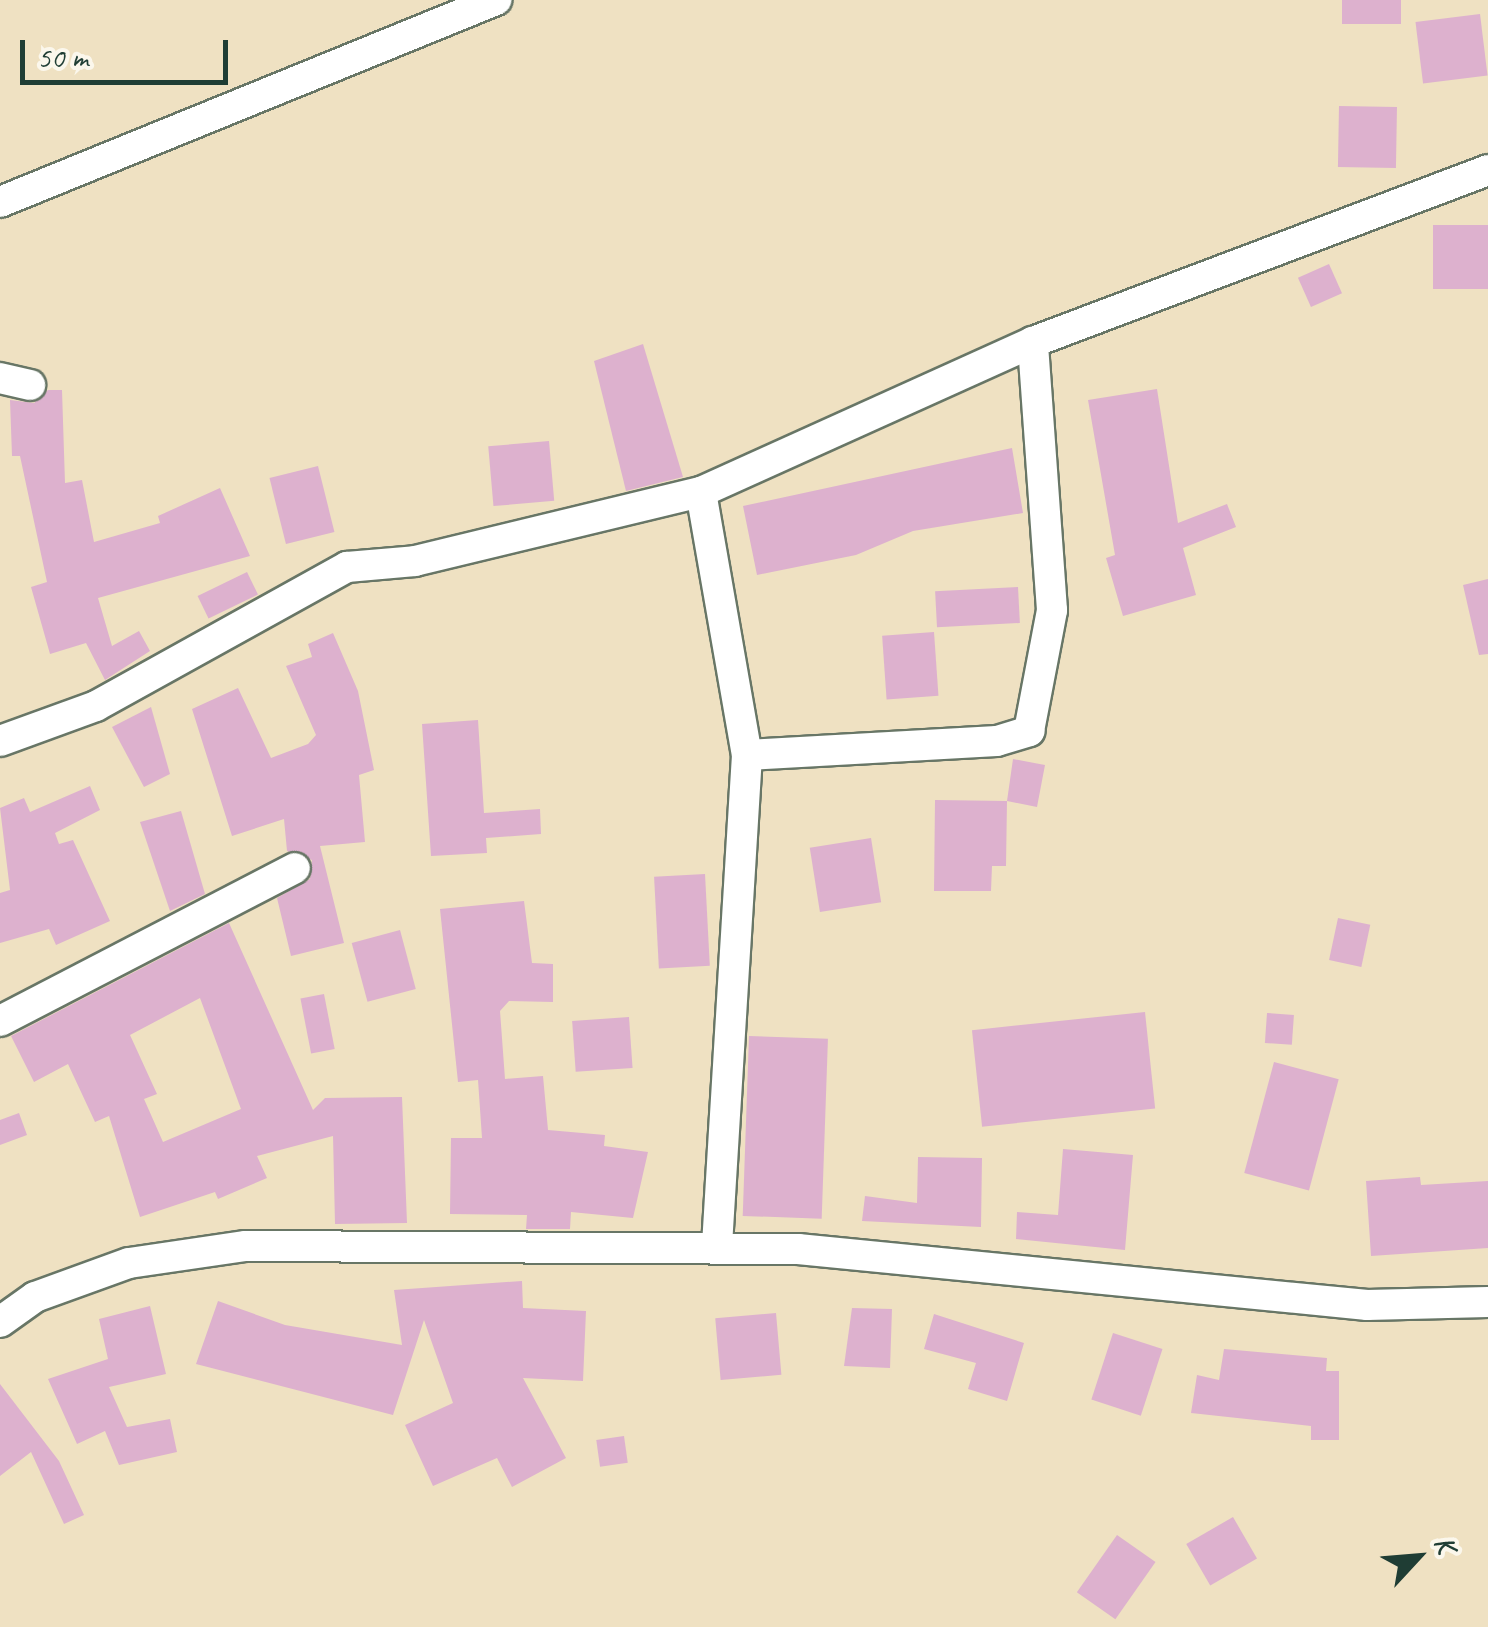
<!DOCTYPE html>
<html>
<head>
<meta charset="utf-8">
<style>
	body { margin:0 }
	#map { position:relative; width:1488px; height:1627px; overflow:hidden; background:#efe1c2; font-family:Caveat,sans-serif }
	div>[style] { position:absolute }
	.building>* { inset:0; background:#ddb1ce; transform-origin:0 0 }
	.roads { filter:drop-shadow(2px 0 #687666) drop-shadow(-2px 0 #687666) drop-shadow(0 2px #687666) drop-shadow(0 -2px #687666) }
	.minor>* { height:30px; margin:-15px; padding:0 15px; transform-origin:15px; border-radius:15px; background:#fff }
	span { translate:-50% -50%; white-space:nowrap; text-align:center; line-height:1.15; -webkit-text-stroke:10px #fbf7ec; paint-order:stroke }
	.north { position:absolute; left:1368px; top:1507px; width:100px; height:100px; -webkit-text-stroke:8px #fbf7ec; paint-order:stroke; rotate:64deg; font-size:28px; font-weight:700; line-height:40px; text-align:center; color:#1f3d34 }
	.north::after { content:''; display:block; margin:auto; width:35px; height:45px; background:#1f3d34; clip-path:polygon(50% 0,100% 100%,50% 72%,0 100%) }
	.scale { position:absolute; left:20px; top:40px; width:208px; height:45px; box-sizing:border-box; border:5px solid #1f3d34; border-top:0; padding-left:12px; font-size:30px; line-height:35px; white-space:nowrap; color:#1f3d34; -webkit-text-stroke:8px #fbf7ec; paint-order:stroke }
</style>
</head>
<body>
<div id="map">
	<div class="building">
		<i style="left:1342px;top:0;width:59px;height:24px"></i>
		<i style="left:1480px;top:14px;width:62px;height:65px;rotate:83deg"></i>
		<i style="left:1339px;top:106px;width:58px;height:61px;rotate:1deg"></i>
		<i style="left:1488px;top:225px;width:64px;height:55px;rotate:90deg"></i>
		<i style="left:1329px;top:264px;width:32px;height:34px;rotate:66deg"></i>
		<i style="clip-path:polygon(643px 344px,683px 477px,626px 491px,594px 361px)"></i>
		<i style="clip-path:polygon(1157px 389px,1178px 523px,1227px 504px,1236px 527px,1183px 548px,1196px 595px,1123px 616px,1106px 558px,1115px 555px,1088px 400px)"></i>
		<i style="clip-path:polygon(48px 390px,62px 390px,65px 483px,82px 480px,94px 542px,160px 523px,158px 516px,220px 488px,250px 556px,98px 598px,112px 646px,139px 631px,150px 651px,105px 680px,86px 643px,50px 654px,31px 587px,47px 582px,20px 456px,12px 456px,10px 400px,34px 403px)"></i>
		<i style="left:549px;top:441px;width:60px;height:61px;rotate:85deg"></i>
		<i style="clip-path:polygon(1012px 448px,1023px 513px,913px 531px,856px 555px,757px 575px,743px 506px)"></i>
		<i style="left:318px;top:466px;width:68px;height:50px;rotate:76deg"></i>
		<i style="left:247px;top:572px;width:25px;height:55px;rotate:64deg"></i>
		<i style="clip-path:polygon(1488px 579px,1488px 654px,1479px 655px,1463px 585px)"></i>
		<i style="left:1018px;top:587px;width:36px;height:83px;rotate:87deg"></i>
		<i style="left:934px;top:632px;width:64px;height:52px;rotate:86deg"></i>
		<i style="clip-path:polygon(333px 633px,358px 691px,374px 770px,359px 775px,365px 842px,320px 846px,344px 943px,291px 956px,277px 898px,310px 879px,312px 860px,287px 851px,284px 819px,232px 836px,192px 709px,238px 688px,271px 758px,308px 744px,316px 735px,286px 666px,312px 657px,308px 644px)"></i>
		<i style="clip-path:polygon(151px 707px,170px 774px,144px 787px,112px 727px)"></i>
		<i style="clip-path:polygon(478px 720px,484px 813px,540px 809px,541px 834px,486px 838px,487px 853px,431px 856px,422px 724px)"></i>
		<i style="clip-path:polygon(1013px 759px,1045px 765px,1037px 807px,1007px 801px,1006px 866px,992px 866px,991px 891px,934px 891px,935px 800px,1007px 801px)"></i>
		<i style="clip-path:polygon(90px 786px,100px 810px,55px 833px,59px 844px,73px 840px,110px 921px,56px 945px,49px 929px,0 943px,0 893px,10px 890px,0 808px,24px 798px,30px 812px)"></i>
		<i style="clip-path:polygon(181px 811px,205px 894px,170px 911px,140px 822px)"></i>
		<i style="left:871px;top:838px;width:65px;height:62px;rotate:81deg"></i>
		<i style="left:705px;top:874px;width:92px;height:51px;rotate:87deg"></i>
		<i style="clip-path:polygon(524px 901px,532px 963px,553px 964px,553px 1002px,509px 1001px,500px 1011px,505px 1079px,543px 1076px,548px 1130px,605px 1135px,604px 1146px,648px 1152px,633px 1218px,571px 1212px,570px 1229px,526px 1229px,527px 1215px,450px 1214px,451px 1138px,482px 1138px,478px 1080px,458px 1082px,440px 909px)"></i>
		<i style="left:1338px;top:918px;width:33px;height:43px;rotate:12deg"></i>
		<i style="clip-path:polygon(evenodd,229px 923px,313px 1110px,325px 1098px,402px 1097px,407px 1223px,335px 1224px,333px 1136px,257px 1156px,267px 1178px,218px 1199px,215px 1192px,140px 1217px,109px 1116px,95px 1122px,68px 1064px,34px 1082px,11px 1036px,229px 923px,200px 998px,241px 1109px,163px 1142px,144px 1099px,157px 1094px,130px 1035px,200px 998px)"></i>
		<i style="left:400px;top:930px;width:61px;height:50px;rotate:75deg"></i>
		<i style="left:324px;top:994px;width:56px;height:24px;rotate:79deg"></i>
		<i style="left:1145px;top:1012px;width:97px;height:174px;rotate:84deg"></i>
		<i style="left:1267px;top:1013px;width:27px;height:30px;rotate:4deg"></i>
		<i style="left:629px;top:1017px;width:51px;height:57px;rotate:86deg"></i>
		<i style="left:749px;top:1036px;width:79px;height:180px;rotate:2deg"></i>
		<i style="left:1274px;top:1062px;width:67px;height:115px;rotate:15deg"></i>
		<i style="clip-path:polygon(19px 1113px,27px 1135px,0 1145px,0 1120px)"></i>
		<i style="clip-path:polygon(1063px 1149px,1133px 1155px,1125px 1250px,1016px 1239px,1017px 1212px,1058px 1215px)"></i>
		<i style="clip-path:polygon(918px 1157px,982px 1158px,981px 1227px,862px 1221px,865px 1196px,917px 1203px)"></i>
		<i style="clip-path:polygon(1420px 1177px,1421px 1185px,1488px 1181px,1488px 1248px,1371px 1256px,1366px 1181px)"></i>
		<i style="clip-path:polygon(522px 1281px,523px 1308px,586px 1311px,583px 1381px,523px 1378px,566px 1458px,512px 1487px,497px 1458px,433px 1486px,405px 1425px,453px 1403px,424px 1320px,393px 1415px,196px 1364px,218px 1301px,285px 1325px,402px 1345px,394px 1290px)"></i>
		<i style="clip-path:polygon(150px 1306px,166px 1374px,109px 1387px,127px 1427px,170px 1419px,177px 1452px,119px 1465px,105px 1431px,77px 1444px,48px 1379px,108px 1359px,99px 1319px)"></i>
		<i style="clip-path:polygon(852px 1308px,892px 1309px,890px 1368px,844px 1366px)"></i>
		<i style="left:776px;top:1313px;width:62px;height:61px;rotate:85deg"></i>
		<i style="clip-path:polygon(934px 1314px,1024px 1343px,1007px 1401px,968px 1389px,976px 1363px,924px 1349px)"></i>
		<i style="left:1113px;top:1333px;width:52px;height:70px;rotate:18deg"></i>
		<i style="clip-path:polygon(1224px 1349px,1327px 1358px,1326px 1371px,1339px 1371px,1339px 1440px,1311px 1440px,1311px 1426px,1191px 1413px,1197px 1375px,1219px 1380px)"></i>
		<i style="clip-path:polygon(0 1384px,59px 1461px,84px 1515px,64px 1524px,31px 1452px,0 1476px)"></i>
		<i style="left:624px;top:1436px;width:27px;height:28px;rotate:82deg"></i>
		<i style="left:1233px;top:1517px;width:48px;height:54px;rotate:60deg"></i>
		<i style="left:1117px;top:1535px;width:47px;height:70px;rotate:35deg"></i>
	</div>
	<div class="roads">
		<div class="minor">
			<i style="left:0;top:202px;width:536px;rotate:-22.16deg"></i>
			<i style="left:0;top:378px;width:31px;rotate:13deg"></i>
			<i style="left:701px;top:492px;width:267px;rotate:80.1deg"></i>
			<i style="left:747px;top:755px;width:494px;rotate:93.5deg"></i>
			<i style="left:0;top:741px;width:102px;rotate:-20deg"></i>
			<i style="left:96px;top:706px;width:287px;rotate:-29deg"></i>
			<i style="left:347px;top:567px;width:68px;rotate:-5deg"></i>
			<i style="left:415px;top:561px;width:294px;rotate:-13.6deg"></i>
			<i style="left:701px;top:492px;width:364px;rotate:-24.3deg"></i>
			<i style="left:1033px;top:342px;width:486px;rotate:-20.7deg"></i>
			<i style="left:747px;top:755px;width:250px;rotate:-3.2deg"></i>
			<i style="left:997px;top:741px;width:34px;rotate:-17deg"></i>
			<i style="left:1029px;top:731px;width:123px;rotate:-79.2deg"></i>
			<i style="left:1052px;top:610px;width:269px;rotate:-94.1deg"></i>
			<i style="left:0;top:1021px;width:332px;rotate:-27.4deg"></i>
			<i style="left:0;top:1322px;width:43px;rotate:-35.5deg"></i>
			<i style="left:35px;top:1297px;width:100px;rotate:-19.9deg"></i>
			<i style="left:129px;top:1263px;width:118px;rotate:-8.3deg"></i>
			<i style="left:246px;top:1246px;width:552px;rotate:0.31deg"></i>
			<i style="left:798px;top:1249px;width:572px;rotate:5.62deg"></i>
			<i style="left:1367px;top:1305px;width:121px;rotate:-1.4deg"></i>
		</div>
	</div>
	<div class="north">K</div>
	<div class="scale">50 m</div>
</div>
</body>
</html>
